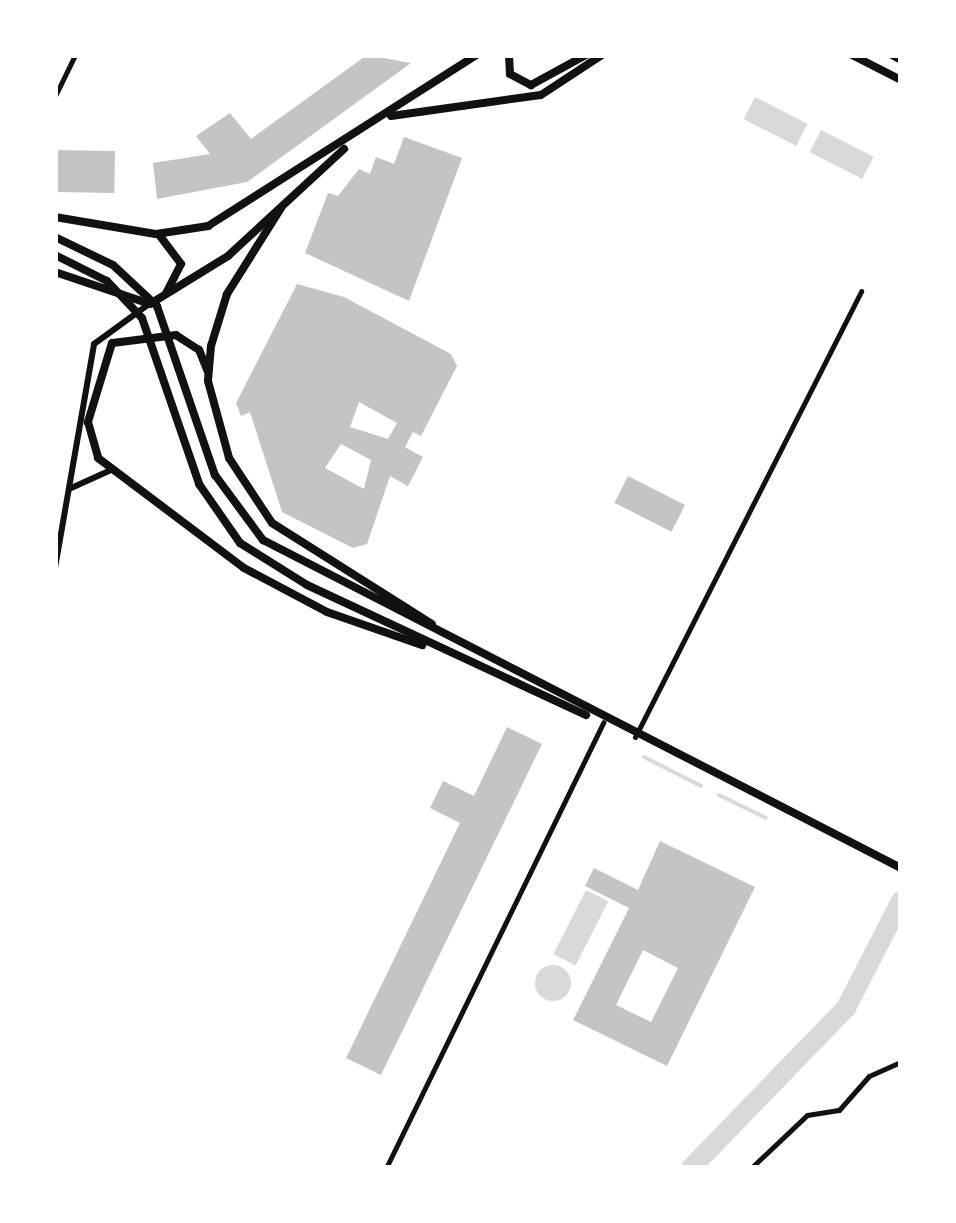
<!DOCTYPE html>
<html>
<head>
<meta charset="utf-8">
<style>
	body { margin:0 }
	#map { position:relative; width:956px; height:1223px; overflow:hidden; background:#fff; font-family:Rubik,sans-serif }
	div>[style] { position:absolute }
	.water>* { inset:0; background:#d9d9d9; transform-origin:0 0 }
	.round { border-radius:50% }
	.stream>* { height:4px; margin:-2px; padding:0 2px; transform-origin:2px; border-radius:2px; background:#d9d9d9 }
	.river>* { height:20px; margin:-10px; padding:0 10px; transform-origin:10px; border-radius:10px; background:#d9d9d9 }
	.building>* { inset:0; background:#c4c4c4; transform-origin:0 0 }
	.minor>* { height:5px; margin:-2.5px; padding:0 2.5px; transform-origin:2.5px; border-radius:2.5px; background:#111 }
	.tertiary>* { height:6px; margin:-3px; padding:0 3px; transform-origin:3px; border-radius:3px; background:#111 }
	.secondary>* { height:8px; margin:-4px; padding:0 4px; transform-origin:4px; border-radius:4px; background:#111 }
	span { translate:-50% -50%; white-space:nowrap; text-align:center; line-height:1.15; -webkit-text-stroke:10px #fff; paint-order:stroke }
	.frame { position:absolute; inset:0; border:58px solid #fff; pointer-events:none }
</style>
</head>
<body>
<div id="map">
	<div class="water">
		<i style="left:755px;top:97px;width:59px;height:25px;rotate:27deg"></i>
		<i style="left:821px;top:130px;width:59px;height:25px;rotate:27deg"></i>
		<i style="left:586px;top:890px;width:25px;height:72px;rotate:27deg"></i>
		<i class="round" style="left:535px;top:965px;width:36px;height:36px"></i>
	</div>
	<div class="stream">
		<i style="left:644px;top:757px;width:64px;rotate:27deg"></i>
		<i style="left:719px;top:795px;width:52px;rotate:26.1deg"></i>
	</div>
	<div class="river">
		<i style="left:691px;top:1168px;width:223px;rotate:-45.9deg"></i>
		<i style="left:846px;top:1008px;width:120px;rotate:-62.8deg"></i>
	</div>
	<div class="building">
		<i style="clip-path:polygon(367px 55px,411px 63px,247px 182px,157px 199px,153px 163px,210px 154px,196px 136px,230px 113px,251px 139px)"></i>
		<i style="clip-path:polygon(404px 137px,462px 158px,409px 301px,305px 253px,328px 193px,338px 196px,359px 169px,370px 174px,376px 157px,394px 164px)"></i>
		<i style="left:55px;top:150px;width:60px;height:42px;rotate:1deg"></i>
		<i style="clip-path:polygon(evenodd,297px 284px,344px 297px,451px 354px,457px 366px,421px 436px,413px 432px,405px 447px,423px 457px,408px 486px,390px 476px,367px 544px,353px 548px,282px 512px,250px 412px,241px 416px,236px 403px,297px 284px,359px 402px,397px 423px,388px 439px,350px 427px,359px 402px,297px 284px,341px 444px,371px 460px,364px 489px,325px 468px,341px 444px)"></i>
		<i style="left:628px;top:476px;width:64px;height:30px;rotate:27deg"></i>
		<i style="clip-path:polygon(507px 727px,542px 744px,381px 1075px,346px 1058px,460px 823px,430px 808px,443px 781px,474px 796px)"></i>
		<i style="clip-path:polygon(evenodd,660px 841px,755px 887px,667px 1066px,573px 1020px,629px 908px,585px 886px,594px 868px,638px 890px,660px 841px,643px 950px,678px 968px,651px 1022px,616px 1005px,643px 950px)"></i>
	</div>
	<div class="minor">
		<i style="left:55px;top:96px;width:46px;rotate:-64deg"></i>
		<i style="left:635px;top:737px;width:500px;rotate:-63.1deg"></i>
		<i style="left:386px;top:1168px;width:496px;rotate:-64deg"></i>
		<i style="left:751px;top:1168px;width:77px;rotate:-43.4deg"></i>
		<i style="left:807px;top:1115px;width:32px;rotate:-9deg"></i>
		<i style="left:839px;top:1110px;width:45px;rotate:-48.6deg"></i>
		<i style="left:869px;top:1076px;width:35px;rotate:-24deg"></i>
	</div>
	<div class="tertiary">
		<i style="left:69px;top:489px;width:46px;rotate:-24.3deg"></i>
		<i style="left:55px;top:568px;width:227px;rotate:-80.1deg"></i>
		<i style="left:94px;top:344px;width:68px;rotate:-36deg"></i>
	</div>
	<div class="secondary">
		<i style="left:509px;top:55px;width:19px;rotate:87deg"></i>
		<i style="left:510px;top:74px;width:24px;rotate:28deg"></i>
		<i style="left:531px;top:85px;width:63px;rotate:-28.6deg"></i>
		<i style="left:852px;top:55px;width:55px;rotate:27deg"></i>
		<i style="left:892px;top:55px;width:10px;rotate:29deg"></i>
		<i style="left:391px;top:116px;width:151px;rotate:-8deg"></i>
		<i style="left:541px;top:95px;width:73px;rotate:-33.3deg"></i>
		<i style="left:281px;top:208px;width:102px;rotate:122.1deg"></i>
		<i style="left:227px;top:294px;width:54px;rotate:107.1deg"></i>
		<i style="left:211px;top:346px;width:35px;rotate:95deg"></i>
		<i style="left:208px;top:381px;width:80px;rotate:74.7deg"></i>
		<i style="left:229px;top:458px;width:78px;rotate:56.5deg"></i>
		<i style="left:272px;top:523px;width:189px;rotate:32.3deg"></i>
		<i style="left:55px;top:217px;width:102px;rotate:9.6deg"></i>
		<i style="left:156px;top:234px;width:53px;rotate:-8.7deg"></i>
		<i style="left:208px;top:226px;width:318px;rotate:-32.5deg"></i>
		<i style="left:160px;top:236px;width:35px;rotate:53deg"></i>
		<i style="left:181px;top:264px;width:34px;rotate:117deg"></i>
		<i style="left:55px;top:237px;width:64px;rotate:25.8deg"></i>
		<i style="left:113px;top:265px;width:60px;rotate:43deg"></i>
		<i style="left:157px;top:306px;width:179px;rotate:71.1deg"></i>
		<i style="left:215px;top:475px;width:81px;rotate:53.6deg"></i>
		<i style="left:263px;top:540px;width:717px;rotate:27.21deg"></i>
		<i style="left:55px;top:255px;width:58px;rotate:26.6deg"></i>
		<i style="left:107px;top:281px;width:51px;rotate:46.6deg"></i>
		<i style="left:142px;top:318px;width:176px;rotate:71deg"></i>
		<i style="left:199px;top:484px;width:72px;rotate:55.2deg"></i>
		<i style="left:240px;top:543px;width:79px;rotate:32.1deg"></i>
		<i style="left:307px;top:585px;width:308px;rotate:25deg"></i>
		<i style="left:55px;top:272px;width:100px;rotate:18.6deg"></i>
		<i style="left:150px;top:304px;width:92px;rotate:-31.6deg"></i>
		<i style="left:228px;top:256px;width:158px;rotate:-42.7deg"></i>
		<i style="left:208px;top:372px;width:24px;rotate:-112deg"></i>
		<i style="left:199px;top:350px;width:27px;rotate:-147deg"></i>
		<i style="left:176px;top:335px;width:64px;rotate:172.9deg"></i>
		<i style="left:112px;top:343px;width:83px;rotate:106.9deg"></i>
		<i style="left:88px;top:422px;width:37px;rotate:74deg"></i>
		<i style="left:98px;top:458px;width:183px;rotate:37deg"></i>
		<i style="left:244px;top:568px;width:94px;rotate:27.9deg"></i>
		<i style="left:327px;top:612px;width:101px;rotate:19.2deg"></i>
	</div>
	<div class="frame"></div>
</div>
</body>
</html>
